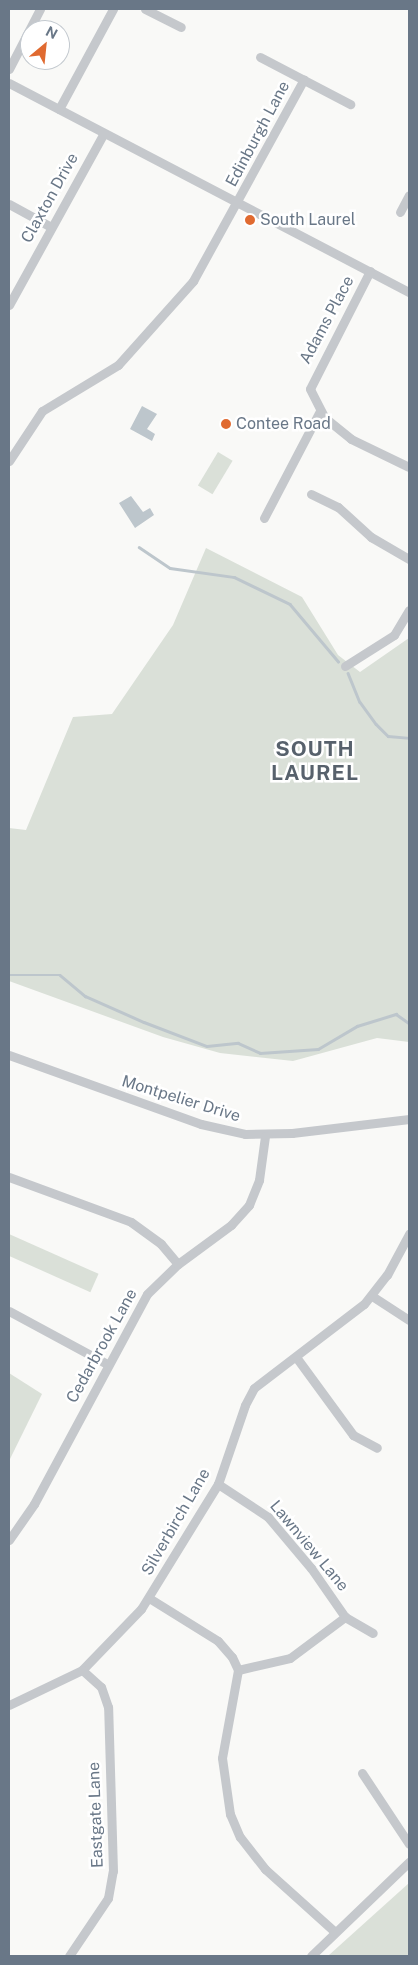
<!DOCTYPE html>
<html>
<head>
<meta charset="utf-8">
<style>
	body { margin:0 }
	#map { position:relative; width:418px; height:1965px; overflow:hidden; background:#f9f9f7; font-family:"Public Sans",sans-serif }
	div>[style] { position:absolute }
	.green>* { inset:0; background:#dae0d8; transform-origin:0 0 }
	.water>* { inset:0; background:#bdc6cc }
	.stream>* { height:2.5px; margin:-1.25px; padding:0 1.25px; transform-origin:1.25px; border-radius:1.25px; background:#bdc6cc }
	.minor>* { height:9px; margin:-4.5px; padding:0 4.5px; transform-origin:4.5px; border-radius:4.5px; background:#c5c8cc }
	.dots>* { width:14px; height:14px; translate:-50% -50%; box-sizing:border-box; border:2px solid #fff; border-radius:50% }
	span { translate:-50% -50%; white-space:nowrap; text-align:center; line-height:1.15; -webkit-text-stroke:5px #fff; paint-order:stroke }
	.street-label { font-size:16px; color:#697787 }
	.poi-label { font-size:16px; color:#697787 }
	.left { translate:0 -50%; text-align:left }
	.district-label { font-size:21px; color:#57616c; font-weight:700; letter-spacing:1px }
	.frame { position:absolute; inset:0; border:10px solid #697787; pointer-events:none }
	.north { position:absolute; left:20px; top:20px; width:50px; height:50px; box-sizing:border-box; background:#fff; border:1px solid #c3c9cf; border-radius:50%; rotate:28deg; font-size:14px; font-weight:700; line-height:20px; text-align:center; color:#697787 }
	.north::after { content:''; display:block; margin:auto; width:18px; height:22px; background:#e06a30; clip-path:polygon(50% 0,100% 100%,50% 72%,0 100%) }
</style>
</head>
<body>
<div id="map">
	<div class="green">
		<i style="left:218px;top:452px;width:17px;height:39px;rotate:31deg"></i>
		<i style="clip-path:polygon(206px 548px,302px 597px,338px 655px,360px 672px,409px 638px,409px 1042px,377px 1038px,293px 1061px,220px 1053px,163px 1037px,9px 981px,9px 828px,26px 830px,73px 717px,112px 714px,173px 625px)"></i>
		<i style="left:9px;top:1234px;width:98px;height:20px;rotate:24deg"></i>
		<i style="clip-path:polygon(9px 1373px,42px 1394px,9px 1461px)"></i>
		<i style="clip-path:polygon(409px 1883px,409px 1956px,328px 1956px,329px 1955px)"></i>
	</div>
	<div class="water">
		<i style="clip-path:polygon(142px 406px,157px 414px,147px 429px,155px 434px,152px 441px,130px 429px)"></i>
		<i style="clip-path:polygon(131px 496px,143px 512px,150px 508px,154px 515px,135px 528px,119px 503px)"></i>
	</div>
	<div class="stream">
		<i style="left:139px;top:547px;width:37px;rotate:34deg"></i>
		<i style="left:170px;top:568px;width:65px;rotate:8deg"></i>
		<i style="left:234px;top:577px;width:62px;rotate:25.7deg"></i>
		<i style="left:290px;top:604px;width:75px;rotate:49.9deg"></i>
		<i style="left:348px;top:673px;width:31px;rotate:68deg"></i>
		<i style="left:360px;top:702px;width:27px;rotate:54deg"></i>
		<i style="left:376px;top:724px;width:17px;rotate:45deg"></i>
		<i style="left:388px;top:736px;width:21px;rotate:5deg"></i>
		<i style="left:9px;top:975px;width:51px"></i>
		<i style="left:60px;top:975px;width:33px;rotate:40deg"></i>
		<i style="left:85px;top:996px;width:64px;rotate:23.8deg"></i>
		<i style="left:144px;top:1022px;width:67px;rotate:20.9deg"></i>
		<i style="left:207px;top:1046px;width:31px;rotate:-6deg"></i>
		<i style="left:238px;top:1043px;width:24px;rotate:24deg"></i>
		<i style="left:260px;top:1053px;width:58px;rotate:-3.9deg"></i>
		<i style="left:318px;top:1049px;width:45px;rotate:-30.5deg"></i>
		<i style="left:357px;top:1026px;width:41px;rotate:-17.1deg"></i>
		<i style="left:396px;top:1014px;width:16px;rotate:35deg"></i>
	</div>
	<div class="minor">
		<i style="left:145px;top:9px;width:40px;rotate:26.6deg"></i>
		<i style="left:260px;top:57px;width:102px;rotate:27.6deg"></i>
		<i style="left:9px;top:69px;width:68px;rotate:-62.7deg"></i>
		<i style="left:9px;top:83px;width:451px;rotate:27.6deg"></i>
		<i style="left:59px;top:109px;width:114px;rotate:-61.6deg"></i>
		<i style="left:9px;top:204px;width:48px;rotate:28.7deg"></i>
		<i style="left:400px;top:212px;width:19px;rotate:-62deg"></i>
		<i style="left:370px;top:271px;width:132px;rotate:117deg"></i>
		<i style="left:310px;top:389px;width:31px;rotate:63deg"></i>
		<i style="left:324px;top:417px;width:35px;rotate:39deg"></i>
		<i style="left:351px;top:439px;width:64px;rotate:25.8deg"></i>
		<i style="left:9px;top:305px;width:196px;rotate:-61.1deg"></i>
		<i style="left:9px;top:461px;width:60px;rotate:-56.6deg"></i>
		<i style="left:42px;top:411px;width:89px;rotate:-31.2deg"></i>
		<i style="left:118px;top:365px;width:113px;rotate:-48.2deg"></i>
		<i style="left:193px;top:281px;width:230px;rotate:-61.2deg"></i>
		<i style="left:311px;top:494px;width:30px;rotate:26deg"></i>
		<i style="left:338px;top:507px;width:45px;rotate:42.3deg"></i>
		<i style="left:371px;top:537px;width:44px;rotate:30.1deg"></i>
		<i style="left:264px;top:518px;width:121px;rotate:-62.4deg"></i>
		<i style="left:345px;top:666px;width:58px;rotate:-32.3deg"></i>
		<i style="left:394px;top:635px;width:29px;rotate:-59deg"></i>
		<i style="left:9px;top:1055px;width:204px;rotate:19.8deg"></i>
		<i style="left:201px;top:1124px;width:45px;rotate:12.8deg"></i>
		<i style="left:245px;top:1134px;width:47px;rotate:-1.2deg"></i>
		<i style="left:292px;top:1133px;width:118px;rotate:-6.8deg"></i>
		<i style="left:9px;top:1177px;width:130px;rotate:20.2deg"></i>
		<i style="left:131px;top:1222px;width:37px;rotate:36deg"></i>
		<i style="left:161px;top:1244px;width:26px;rotate:50deg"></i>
		<i style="left:372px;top:1296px;width:44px;rotate:33deg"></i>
		<i style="left:9px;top:1311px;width:111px;rotate:28.4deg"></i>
		<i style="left:296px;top:1357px;width:97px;rotate:53.8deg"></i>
		<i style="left:353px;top:1435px;width:27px;rotate:28deg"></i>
		<i style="left:218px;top:1484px;width:60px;rotate:33.4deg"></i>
		<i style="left:268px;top:1517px;width:67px;rotate:49.9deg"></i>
		<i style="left:311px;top:1568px;width:60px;rotate:55.2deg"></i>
		<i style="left:9px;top:1540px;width:44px;rotate:-55.2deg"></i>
		<i style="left:34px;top:1504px;width:238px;rotate:-61.7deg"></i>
		<i style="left:147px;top:1294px;width:43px;rotate:-44.1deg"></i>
		<i style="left:178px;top:1264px;width:66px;rotate:-36.3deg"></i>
		<i style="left:231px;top:1225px;width:27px;rotate:-48deg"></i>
		<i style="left:249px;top:1205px;width:27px;rotate:-68deg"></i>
		<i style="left:259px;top:1180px;width:44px;rotate:-82.2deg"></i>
		<i style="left:149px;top:1598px;width:81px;rotate:31.9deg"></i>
		<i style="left:218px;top:1641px;width:21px;rotate:49deg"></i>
		<i style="left:232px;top:1657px;width:14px;rotate:65deg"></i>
		<i style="left:238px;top:1670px;width:89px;rotate:100.3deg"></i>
		<i style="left:222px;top:1758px;width:57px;rotate:81.9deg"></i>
		<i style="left:230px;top:1814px;width:25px;rotate:67deg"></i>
		<i style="left:240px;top:1837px;width:41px;rotate:52deg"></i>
		<i style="left:265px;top:1869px;width:94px;rotate:42deg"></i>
		<i style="left:345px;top:1617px;width:32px;rotate:30deg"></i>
		<i style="left:238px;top:1670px;width:53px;rotate:-13deg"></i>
		<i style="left:290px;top:1658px;width:69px;rotate:-36.7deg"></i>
		<i style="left:9px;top:1705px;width:81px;rotate:-25.6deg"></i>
		<i style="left:82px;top:1670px;width:85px;rotate:-46deg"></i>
		<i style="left:141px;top:1609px;width:147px;rotate:-58.4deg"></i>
		<i style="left:218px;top:1484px;width:83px;rotate:-71.1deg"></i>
		<i style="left:245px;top:1405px;width:19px;rotate:-62deg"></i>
		<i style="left:254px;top:1388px;width:138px;rotate:-37.4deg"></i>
		<i style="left:364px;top:1304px;width:37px;rotate:-52deg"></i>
		<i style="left:387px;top:1275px;width:47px;rotate:-61.8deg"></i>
		<i style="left:362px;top:1773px;width:85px;rotate:56.5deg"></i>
		<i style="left:69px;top:1956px;width:70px;rotate:-56.1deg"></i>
		<i style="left:108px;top:1898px;width:27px;rotate:-80deg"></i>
		<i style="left:113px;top:1871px;width:164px;rotate:-91.7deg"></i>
		<i style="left:108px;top:1707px;width:21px;rotate:-109deg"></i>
		<i style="left:101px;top:1687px;width:25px;rotate:-138deg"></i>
		<i style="left:311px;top:1956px;width:136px;rotate:-43.8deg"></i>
	</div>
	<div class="dots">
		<i style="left:250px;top:220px;background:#e06a30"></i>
		<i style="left:226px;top:424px;background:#e06a30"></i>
	</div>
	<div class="street-label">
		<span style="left:258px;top:134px;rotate:-62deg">Edinburgh Lane</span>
		<span style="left:50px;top:198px;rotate:-61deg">Claxton Drive</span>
		<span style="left:327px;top:320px;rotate:-62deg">Adams Place</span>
		<span style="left:181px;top:1099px;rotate:17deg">Montpelier Drive</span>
		<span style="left:102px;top:1346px;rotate:-61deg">Cedarbrook Lane</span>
		<span style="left:176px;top:1522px;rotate:-60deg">Silverbirch Lane</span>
		<span style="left:309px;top:1546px;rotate:50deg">Lawnview Lane</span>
		<span style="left:96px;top:1815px;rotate:-92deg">Eastgate Lane</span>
	</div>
	<div class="poi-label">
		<span class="left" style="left:260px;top:220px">South Laurel</span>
		<span class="left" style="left:236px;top:424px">Contee Road</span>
	</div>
	<div class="district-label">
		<span style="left:315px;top:761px">SOUTH<br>LAUREL</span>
	</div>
	<div class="frame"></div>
	<div class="north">N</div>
</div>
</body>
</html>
